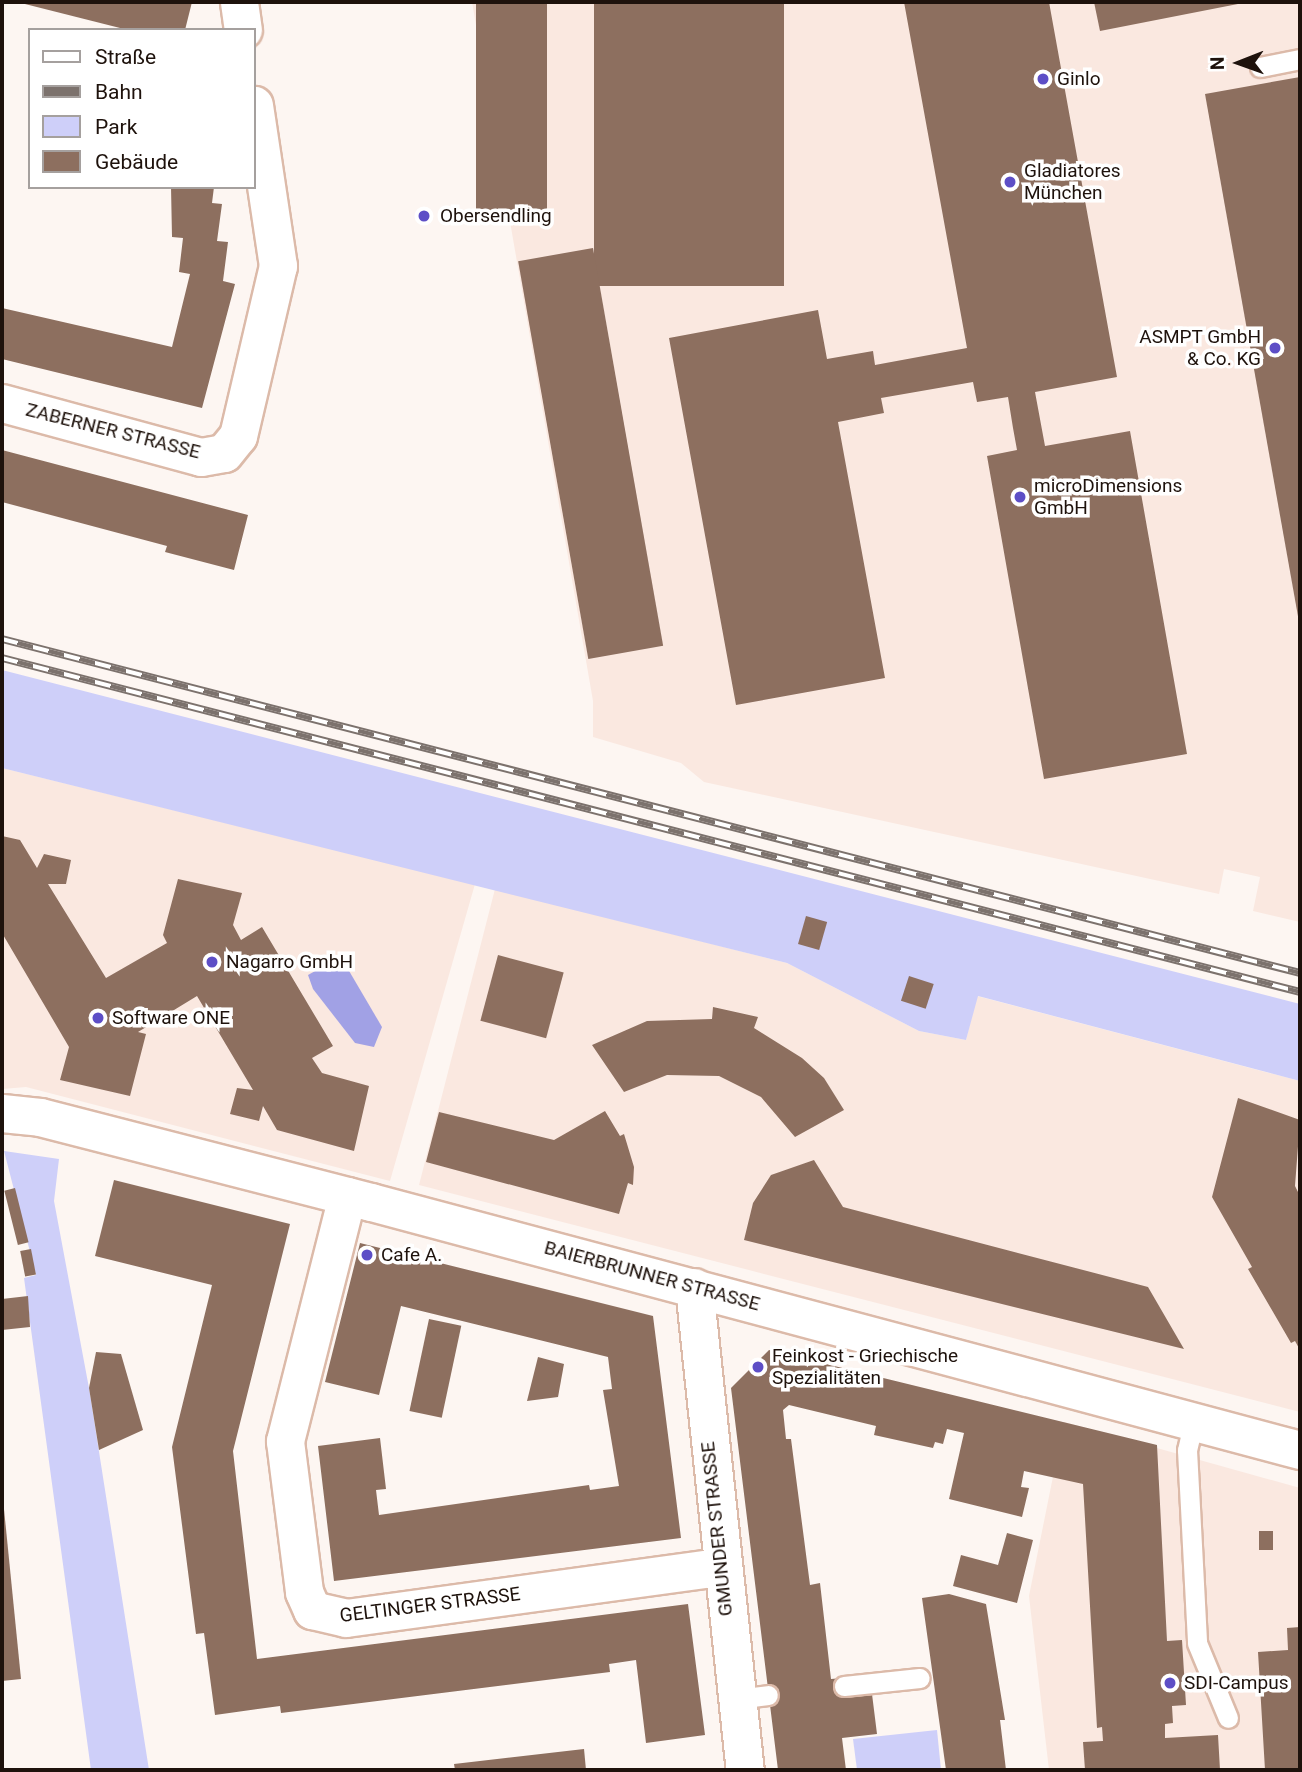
<!DOCTYPE html>
<html>
<head>
<meta charset="utf-8">
<style>
	body { margin:0 }
	#map { position:relative; width:1302px; height:1772px; overflow:hidden; background:#fdf6f2; font-family:Roboto,sans-serif }
	div>[style] { position:absolute }
	.built>* { inset:0; background:#fae8e0 }
	.green>* { inset:0; background:#cecff9 }
	.water>* { inset:0; background:#a1a1e5 }
	.building>* { inset:0; background:#8d6f5f; transform-origin:0 0 }
	.roads { filter:drop-shadow(2px 0 #dcbaa9) drop-shadow(-2px 0 #dcbaa9) drop-shadow(0 2px #dcbaa9) drop-shadow(0 -2px #dcbaa9) }
	.service>* { height:19px; margin:-9.5px; padding:0 9.5px; transform-origin:9.5px; border-radius:9.5px; background:#fff }
	.minor>* { height:37px; margin:-18.5px; padding:0 18.5px; transform-origin:18.5px; border-radius:18.5px; background:#fff }
	.rail>* { height:8px; margin-top:-4px; transform-origin:0; background:repeating-linear-gradient(90deg,#fff 0 16px,#7c726d 0 32px); box-sizing:border-box; border-block:2px solid #7c726d }
	.dots>* { width:19px; height:19px; translate:-50% -50%; box-sizing:border-box; border:4px solid #fff; border-radius:50% }
	span { translate:-50% -50%; white-space:nowrap; text-align:center; line-height:1.15; -webkit-text-stroke:7px #fff; paint-order:stroke }
	.poi-label { font-size:19px; color:#1e120c }
	.left { translate:0 -50%; text-align:left }
	.right { translate:-100% -50%; text-align:right }
	.street-label { font-size:19px; color:#1e120c }
	.frame { position:absolute; inset:0; border:4px solid #1e120c; pointer-events:none }
	.legend { position:absolute; left:28px; top:28px; width:228px; height:161px; box-sizing:border-box; background:#fff; border:2px solid #a5a09e; margin:0; padding:9px 12px; list-style:none; font-size:21px; color:#1e120c }
	.legend li { display:flex; align-items:center; gap:14px; height:35px }
	.legend b { width:35px; border:2px solid #a5a09e }
	.north { position:absolute; left:1204px; top:28px; width:70px; height:70px; -webkit-text-stroke:5px #fff; paint-order:stroke; rotate:269deg; font-size:19px; font-weight:700; line-height:28px; text-align:center; color:#1e120c }
	.north::after { content:''; display:block; margin:auto; width:24px; height:32px; background:#1e120c; clip-path:polygon(50% 0,100% 100%,50% 72%,0 100%) }
</style>
</head>
<body>
<div id="map">
	<div class="built">
		<i style="clip-path:polygon(472px 2px,1300px 2px,1300px 922px,1253px 911px,1260px 877px,1224px 869px,1219px 894px,704px 782px,681px 763px,593px 737px,593px 701px)"></i>
		<i style="clip-path:polygon(2px 768px,475px 884px,390px 1181px,26px 1087px,2px 1089px)"></i>
		<i style="clip-path:polygon(495px 889px,787px 963px,919px 1031px,966px 1040px,977px 996px,1300px 1081px,1300px 1412px,419px 1185px)"></i>
		<i style="clip-path:polygon(1064px 1422px,1300px 1488px,1300px 1770px,1049px 1770px,1029px 1596px)"></i>
	</div>
	<div class="green">
		<i style="clip-path:polygon(2px 670px,1300px 1004px,1300px 1081px,978px 996px,966px 1040px,919px 1031px,787px 963px,2px 768px)"></i>
		<i style="clip-path:polygon(4px 1151px,59px 1159px,54px 1201px,89px 1388px,149px 1770px,91px 1770px,24px 1278px,36px 1275px)"></i>
		<i style="clip-path:polygon(937px 1730px,941px 1770px,857px 1770px,853px 1739px)"></i>
	</div>
	<div class="water">
		<i style="clip-path:polygon(333px 961px,345px 964px,382px 1027px,374px 1047px,355px 1043px,313px 989px,308px 975px)"></i>
	</div>
	<div class="building">
		<i style="clip-path:polygon(17px 2px,192px 2px,185px 30px,128px 30px)"></i>
		<i style="left:476px;top:2px;width:71px;height:219px"></i>
		<i style="left:594px;top:2px;width:190px;height:284px"></i>
		<i style="clip-path:polygon(904px 2px,1049px 2px,1117px 377px,1035px 392px,1045px 446px,1130px 431px,1187px 754px,1044px 779px,987px 456px,1017px 450px,1013px 428px,1008px 397px,977px 402px,973px 382px,881px 398px,884px 413px,838px 422px,885px 678px,736px 705px,669px 338px,818px 310px,827px 359px,873px 351px,875px 365px,967px 348px)"></i>
		<i style="clip-path:polygon(1094px 2px,1243px 2px,1243px 3px,1100px 31px)"></i>
		<i style="clip-path:polygon(1300px 77px,1300px 622px,1299px 622px,1205px 94px)"></i>
		<i style="clip-path:polygon(171px 187px,214px 187px,212px 203px,222px 204px,217px 241px,228px 242px,223px 281px,235px 284px,202px 408px,2px 359px,2px 308px,172px 347px,190px 274px,179px 272px,183px 238px,172px 237px)"></i>
		<i style="left:593px;top:248px;width:404px;height:76px;rotate:80deg"></i>
		<i style="clip-path:polygon(2px 450px,248px 515px,234px 570px,165px 552px,167px 546px,2px 502px)"></i>
		<i style="clip-path:polygon(2px 836px,20px 840px,37px 868px,44px 854px,71px 860px,66px 884px,48px 884px,106px 978px,167px 943px,163px 935px,178px 879px,242px 893px,233px 925px,241px 940px,262px 927px,333px 1046px,312px 1058px,322px 1073px,369px 1086px,354px 1151px,277px 1130px,263px 1106px,259px 1121px,230px 1114px,237px 1088px,253px 1090px,197px 996px,138px 1032px,146px 1034px,130px 1096px,60px 1080px,69px 1047px,2px 933px)"></i>
		<i style="left:806px;top:916px;width:22px;height:29px;rotate:16deg"></i>
		<i style="left:498px;top:955px;width:68px;height:68px;rotate:15deg"></i>
		<i style="left:909px;top:976px;width:26px;height:26px;rotate:18deg"></i>
		<i style="clip-path:polygon(713px 1007px,758px 1017px,754px 1028px,802px 1058px,824px 1078px,844px 1110px,795px 1137px,761px 1097px,719px 1076px,667px 1075px,624px 1092px,592px 1045px,647px 1021px,712px 1019px)"></i>
		<i style="clip-path:polygon(1238px 1098px,1300px 1120px,1295px 1186px,1300px 1196px,1300px 1350px,1295px 1341px,1291px 1343px,1248px 1269px,1252px 1267px,1212px 1197px)"></i>
		<i style="clip-path:polygon(605px 1111px,620px 1136px,624px 1134px,634px 1167px,633px 1185px,628px 1183px,619px 1214px,426px 1162px,439px 1112px,554px 1140px)"></i>
		<i style="clip-path:polygon(814px 1160px,843px 1207px,1148px 1287px,1184px 1349px,744px 1240px,753px 1203px,771px 1175px)"></i>
		<i style="clip-path:polygon(114px 1180px,290px 1224px,233px 1451px,257px 1659px,688px 1604px,705px 1735px,646px 1743px,636px 1660px,609px 1664px,610px 1672px,281px 1713px,280px 1706px,215px 1715px,204px 1633px,196px 1634px,172px 1447px,212px 1285px,95px 1256px)"></i>
		<i style="left:15px;top:1188px;width:56px;height:11px;rotate:76deg"></i>
		<i style="clip-path:polygon(360px 1243px,653px 1316px,681px 1538px,334px 1581px,318px 1446px,380px 1438px,386px 1489px,376px 1490px,379px 1515px,589px 1485px,590px 1490px,619px 1486px,603px 1390px,612px 1389px,608px 1357px,401px 1306px,379px 1395px,325px 1382px)"></i>
		<i style="left:31px;top:1249px;width:26px;height:11px;rotate:79deg"></i>
		<i style="clip-path:polygon(28px 1296px,30px 1327px,2px 1330px,2px 1299px)"></i>
		<i style="left:429px;top:1319px;width:33px;height:94px;rotate:12deg"></i>
		<i style="clip-path:polygon(769px 1350px,1157px 1445px,1167px 1641px,1182px 1640px,1186px 1705px,1172px 1706px,1173px 1723px,1165px 1724px,1165px 1738px,1218px 1735px,1220px 1770px,1085px 1770px,1083px 1742px,1103px 1741px,1102px 1727px,1097px 1728px,1083px 1484px,1024px 1471px,1021px 1487px,1029px 1488px,1022px 1517px,949px 1499px,964px 1433px,947px 1429px,943px 1444px,935px 1442px,933px 1448px,874px 1435px,876px 1426px,789px 1405px,783px 1410px,786px 1439px,791px 1439px,810px 1585px,820px 1583px,831px 1679px,843px 1678px,845px 1697px,872px 1694px,877px 1734px,842px 1738px,846px 1770px,778px 1770px,731px 1388px)"></i>
		<i style="clip-path:polygon(96px 1352px,121px 1354px,143px 1430px,99px 1450px,89px 1388px)"></i>
		<i style="clip-path:polygon(538px 1357px,564px 1364px,558px 1397px,527px 1401px)"></i>
		<i style="clip-path:polygon(2px 1489px,21px 1679px,2px 1681px)"></i>
		<i style="left:1273px;top:1531px;width:19px;height:14px;rotate:90deg"></i>
		<i style="clip-path:polygon(1007px 1533px,1033px 1540px,1017px 1603px,953px 1586px,961px 1555px,998px 1565px)"></i>
		<i style="clip-path:polygon(949px 1594px,986px 1604px,1005px 1720px,1000px 1720px,1006px 1770px,946px 1770px,922px 1598px)"></i>
		<i style="clip-path:polygon(1300px 1627px,1300px 1770px,1265px 1770px,1258px 1652px,1288px 1650px,1287px 1628px)"></i>
		<i style="clip-path:polygon(584px 1749px,586px 1770px,455px 1770px,454px 1764px)"></i>
	</div>
	<div class="roads">
		<div class="service">
			<i style="left:1260px;top:67px;width:41px;rotate:-11.3deg"></i>
			<i style="left:1194px;top:1420px;width:31px;rotate:103deg"></i>
			<i style="left:1187px;top:1450px;width:193px;rotate:87deg"></i>
			<i style="left:1197px;top:1643px;width:81px;rotate:67.5deg"></i>
			<i style="left:844px;top:1686px;width:76px;rotate:-6deg"></i>
			<i style="left:736px;top:1699px;width:32px;rotate:-7deg"></i>
		</div>
		<div class="minor">
			<i style="left:239px;top:2px;width:28px;rotate:82deg"></i>
			<i style="left:2px;top:403px;width:206px;rotate:15.2deg"></i>
			<i style="left:201px;top:457px;width:23px;rotate:-10deg"></i>
			<i style="left:224px;top:453px;width:22px;rotate:-51deg"></i>
			<i style="left:238px;top:436px;width:175px;rotate:-76.8deg"></i>
			<i style="left:278px;top:266px;width:163px;rotate:-98.5deg"></i>
			<i style="left:2px;top:1113px;width:38px;rotate:6deg"></i>
			<i style="left:40px;top:1117px;width:342px;rotate:14.4deg"></i>
			<i style="left:371px;top:1202px;width:962px;rotate:14.95deg"></i>
			<i style="left:347px;top:1196px;width:253px;rotate:104.2deg"></i>
			<i style="left:285px;top:1441px;width:152px;rotate:82.8deg"></i>
			<i style="left:304px;top:1592px;width:20px;rotate:66deg"></i>
			<i style="left:312px;top:1610px;width:35px;rotate:13deg"></i>
			<i style="left:346px;top:1618px;width:377px;rotate:-7.8deg"></i>
			<i style="left:694px;top:1287px;width:486px;rotate:84deg"></i>
		</div>
	</div>
	<div class="rail">
		<i style="left:2px;top:639px;width:1340px;rotate:14.43deg"></i>
		<i style="left:2px;top:658px;width:1340px;rotate:14.43deg"></i>
	</div>
	<div class="dots">
		<i style="left:1043px;top:79px;background:#5d4ec6"></i>
		<i style="left:1010px;top:182px;background:#5d4ec6"></i>
		<i style="left:424px;top:216px;background:#5d4ec6"></i>
		<i style="left:1275px;top:348px;background:#5d4ec6"></i>
		<i style="left:1020px;top:497px;background:#5d4ec6"></i>
		<i style="left:212px;top:962px;background:#5d4ec6"></i>
		<i style="left:98px;top:1018px;background:#5d4ec6"></i>
		<i style="left:367px;top:1255px;background:#5d4ec6"></i>
		<i style="left:758px;top:1367px;background:#5d4ec6"></i>
		<i style="left:1170px;top:1683px;background:#5d4ec6"></i>
	</div>
	<div class="poi-label">
		<span class="left" style="left:1057px;top:79px">Ginlo</span>
		<span class="left" style="left:1024px;top:182px">Gladiatores<br>München</span>
		<span class="left" style="left:440px;top:216px">Obersendling</span>
		<span class="right" style="left:1261px;top:348px">ASMPT GmbH<br>&amp; Co. KG</span>
		<span class="left" style="left:1034px;top:497px">microDimensions<br>GmbH</span>
		<span class="left" style="left:226px;top:962px">Nagarro GmbH</span>
		<span class="left" style="left:112px;top:1018px">Software ONE</span>
		<span class="left" style="left:381px;top:1255px">Cafe A.</span>
		<span class="left" style="left:772px;top:1367px">Feinkost - Griechische<br>Spezialitäten</span>
		<span class="left" style="left:1184px;top:1683px">SDI-Campus</span>
	</div>
	<div class="street-label">
		<span style="left:113px;top:431px;rotate:14deg">ZABERNER STRASSE</span>
		<span style="left:652px;top:1276px;rotate:15deg">BAIERBRUNNER STRASSE</span>
		<span style="left:717px;top:1529px;rotate:-96deg">GMUNDER STRASSE</span>
		<span style="left:430px;top:1605px;rotate:-7deg">GELTINGER STRASSE</span>
	</div>
	<div class="frame"></div>
	<ul class="legend">
	<li><b style="height:9px;background:#fff"></b>Straße</li>
	<li><b style="height:9px;background:#7c726d"></b>Bahn</li>
	<li><b style="height:19px;background:#cecff9"></b>Park</li>
	<li><b style="height:19px;background:#8d6f5f"></b>Gebäude</li>
	</ul>
	<div class="north">N</div>
</div>
</body>
</html>
